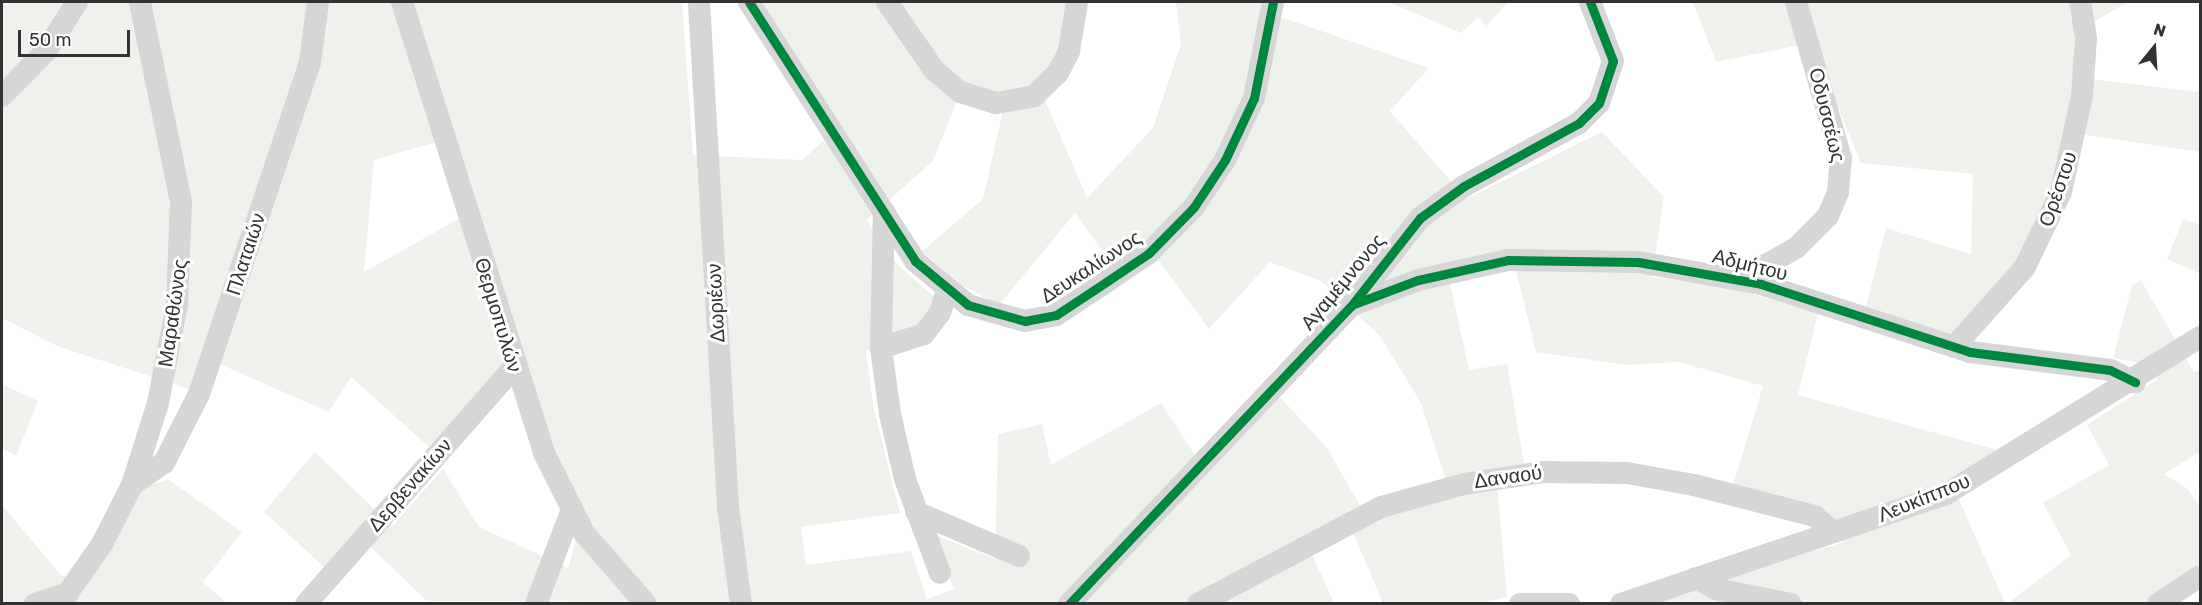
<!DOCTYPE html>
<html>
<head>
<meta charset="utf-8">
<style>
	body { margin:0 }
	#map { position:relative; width:2202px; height:605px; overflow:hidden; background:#fff; font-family:Rubik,sans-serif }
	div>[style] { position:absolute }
	.green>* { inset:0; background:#eff2ec }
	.minor>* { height:22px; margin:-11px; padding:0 11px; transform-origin:11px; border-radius:11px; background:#d6d6d6 }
	.cycleway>* { height:9px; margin:-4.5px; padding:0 4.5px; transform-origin:4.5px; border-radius:4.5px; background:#00873e }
	span { translate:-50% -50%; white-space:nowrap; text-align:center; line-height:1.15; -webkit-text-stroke:6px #fff; paint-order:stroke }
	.street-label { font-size:20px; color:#323232 }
	.frame { position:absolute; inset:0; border:3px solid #323232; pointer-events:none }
	.north { position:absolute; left:2124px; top:18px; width:60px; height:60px; -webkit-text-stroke:4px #fff; paint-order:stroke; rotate:18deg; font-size:16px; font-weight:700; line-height:24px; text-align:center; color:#323232 }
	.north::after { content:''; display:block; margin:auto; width:21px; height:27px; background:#323232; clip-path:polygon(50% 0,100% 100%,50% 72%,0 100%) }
	.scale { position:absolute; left:18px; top:30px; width:112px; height:27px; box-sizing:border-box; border:3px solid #323232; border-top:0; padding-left:8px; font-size:18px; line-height:21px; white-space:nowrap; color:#323232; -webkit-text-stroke:4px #fff; paint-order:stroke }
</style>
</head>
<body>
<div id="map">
	<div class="green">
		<i style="clip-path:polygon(evenodd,2px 2px,682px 2px,693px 155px,802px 160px,833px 132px,755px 2px,1071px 2px,1067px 35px,1039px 86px,1087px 198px,1153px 128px,1181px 44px,1176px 2px,1271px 2px,1272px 14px,1429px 68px,1390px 111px,1466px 199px,1602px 132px,1664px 197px,1652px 277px,1728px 287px,1818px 313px,1798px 395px,2001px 451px,1952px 484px,2005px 603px,1640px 603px,1844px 542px,1830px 514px,1733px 485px,1763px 386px,1679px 362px,1627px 365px,1536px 352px,1511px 251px,1447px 269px,1469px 370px,1507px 364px,1524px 464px,1496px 472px,1507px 597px,1479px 603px,1383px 603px,1346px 516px,1306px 541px,1334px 603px,1221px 603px,1215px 589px,1184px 604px,427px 601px,358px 535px,324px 567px,264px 512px,315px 452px,392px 526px,443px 469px,479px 527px,568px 568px,582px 518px,517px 352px,429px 447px,351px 377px,329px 412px,201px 356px,189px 389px,57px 346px,2px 318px,2px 2px,962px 88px,1005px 101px,983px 199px,922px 251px,960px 284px,999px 305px,1075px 213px,1113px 266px,1147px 245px,1209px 329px,1270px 262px,1321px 281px,1380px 336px,1421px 403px,1446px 481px,1368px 519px,1327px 448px,1279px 396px,1204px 469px,1161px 403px,1051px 465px,1042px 424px,998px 434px,995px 559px,933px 534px,954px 589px,927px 599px,911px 551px,806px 565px,801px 527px,900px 513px,874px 410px,866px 351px,903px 339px,934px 319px,933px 296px,886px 254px,867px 220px,933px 161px,962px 88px,2px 2px,454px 137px,478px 208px,364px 272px,374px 160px,454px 137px)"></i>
		<i style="clip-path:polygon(1388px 2px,1509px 2px,1486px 26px,1478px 17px,1461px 33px)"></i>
		<i style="clip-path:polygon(1693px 2px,2128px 2px,2075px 33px,2074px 77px,2200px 92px,2200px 152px,2066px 132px,2052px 188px,2020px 263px,1957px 341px,1865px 310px,1886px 228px,1971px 254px,1973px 174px,1861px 163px,1811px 43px,1716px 62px)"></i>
		<i style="clip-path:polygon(2183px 219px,2200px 225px,2200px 274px,2167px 259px)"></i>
		<i style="clip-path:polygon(2141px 280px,2193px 371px,2200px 372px,2200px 452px,2164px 474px,2188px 489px,2200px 508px,2200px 563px,2169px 583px,2183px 603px,2006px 604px,2071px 555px,2043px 503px,2109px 465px,2087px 425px,2157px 380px,2147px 364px,2113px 358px,2132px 285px)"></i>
		<i style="clip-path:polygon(2px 384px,38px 401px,16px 456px,2px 448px)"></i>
		<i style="clip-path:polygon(168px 479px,242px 532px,203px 582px,227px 603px,2px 603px,2px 505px,60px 574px,83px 587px,143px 488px)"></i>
	</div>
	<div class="minor">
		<i style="left:402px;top:2px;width:473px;rotate:72.5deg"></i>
		<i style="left:544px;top:453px;width:89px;rotate:63.4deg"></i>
		<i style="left:584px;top:533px;width:94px;rotate:48.9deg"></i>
		<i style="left:699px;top:2px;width:506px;rotate:86.71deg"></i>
		<i style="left:728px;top:507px;width:98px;rotate:82.4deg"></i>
		<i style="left:749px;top:2px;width:308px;rotate:57.3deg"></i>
		<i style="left:915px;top:261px;width:69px;rotate:39.7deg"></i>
		<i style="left:968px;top:305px;width:59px;rotate:15.7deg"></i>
		<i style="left:1025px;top:321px;width:32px;rotate:-11deg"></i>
		<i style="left:1056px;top:315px;width:45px;rotate:-33.3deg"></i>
		<i style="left:1094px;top:290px;width:66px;rotate:-33.9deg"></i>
		<i style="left:1149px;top:253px;width:64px;rotate:-45.6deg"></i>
		<i style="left:1194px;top:207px;width:56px;rotate:-56.6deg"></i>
		<i style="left:1225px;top:160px;width:68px;rotate:-64.9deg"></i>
		<i style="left:1254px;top:98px;width:98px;rotate:-78.8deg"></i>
		<i style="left:887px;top:2px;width:83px;rotate:55.3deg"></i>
		<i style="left:934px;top:70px;width:34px;rotate:40deg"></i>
		<i style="left:960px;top:92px;width:38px;rotate:17deg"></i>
		<i style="left:996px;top:103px;width:39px;rotate:-10deg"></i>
		<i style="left:1034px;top:96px;width:33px;rotate:-44deg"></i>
		<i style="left:1058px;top:73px;width:25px;rotate:-63deg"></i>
		<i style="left:1069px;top:51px;width:50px;rotate:-80.7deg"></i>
		<i style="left:2px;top:96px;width:63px;rotate:-45.6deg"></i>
		<i style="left:46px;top:51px;width:58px;rotate:-57.7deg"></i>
		<i style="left:884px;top:211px;width:137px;rotate:91.3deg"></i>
		<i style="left:881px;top:348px;width:67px;rotate:82.2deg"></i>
		<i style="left:890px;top:414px;width:67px;rotate:77deg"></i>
		<i style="left:905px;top:479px;width:100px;rotate:69.6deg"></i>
		<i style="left:1730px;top:275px;width:40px;rotate:-16deg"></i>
		<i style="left:1768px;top:264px;width:32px;rotate:-30deg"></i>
		<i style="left:1796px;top:248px;width:45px;rotate:-45deg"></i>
		<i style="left:1828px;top:216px;width:26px;rotate:-67deg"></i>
		<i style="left:1838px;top:192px;width:34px;rotate:-85deg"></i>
		<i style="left:1841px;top:158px;width:162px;rotate:-106.1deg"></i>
		<i style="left:1353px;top:305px;width:70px;rotate:-21deg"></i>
		<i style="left:1418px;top:280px;width:92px;rotate:-12.5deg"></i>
		<i style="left:1508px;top:260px;width:130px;rotate:0.9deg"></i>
		<i style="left:1638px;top:262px;width:125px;rotate:10.1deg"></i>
		<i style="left:1761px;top:284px;width:220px;rotate:18deg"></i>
		<i style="left:1970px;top:352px;width:141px;rotate:7.3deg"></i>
		<i style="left:2110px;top:370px;width:28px;rotate:26deg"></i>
		<i style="left:1954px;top:347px;width:107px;rotate:-48.4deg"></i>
		<i style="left:2025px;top:267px;width:83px;rotate:-64.4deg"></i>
		<i style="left:2061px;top:192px;width:98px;rotate:-77.7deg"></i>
		<i style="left:2082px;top:96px;width:58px;rotate:-86.1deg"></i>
		<i style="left:2086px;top:38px;width:36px;rotate:-99deg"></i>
		<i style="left:881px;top:348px;width:45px;rotate:-18deg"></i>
		<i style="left:924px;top:334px;width:26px;rotate:-53deg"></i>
		<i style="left:940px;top:313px;width:24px;rotate:-73deg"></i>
		<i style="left:132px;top:485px;width:39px;rotate:-35deg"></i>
		<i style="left:164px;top:463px;width:77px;rotate:-63.1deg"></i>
		<i style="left:199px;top:394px;width:350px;rotate:-71.5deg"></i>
		<i style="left:310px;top:62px;width:61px;rotate:-82.4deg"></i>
		<i style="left:916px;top:512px;width:112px;rotate:23.1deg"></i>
		<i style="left:1696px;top:578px;width:23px;rotate:29deg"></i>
		<i style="left:1716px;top:589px;width:76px;rotate:11.3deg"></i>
		<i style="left:35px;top:604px;width:35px;rotate:-18deg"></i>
		<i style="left:60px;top:604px;width:73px;rotate:-55deg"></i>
		<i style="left:102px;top:544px;width:66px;rotate:-63deg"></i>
		<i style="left:132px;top:485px;width:86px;rotate:-72.4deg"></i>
		<i style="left:158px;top:403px;width:101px;rotate:-79.1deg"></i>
		<i style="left:177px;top:304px;width:102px;rotate:-87.8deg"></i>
		<i style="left:181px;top:202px;width:204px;rotate:-101.6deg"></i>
		<i style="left:306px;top:604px;width:315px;rotate:-48.7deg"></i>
		<i style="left:536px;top:604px;width:98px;rotate:-69.2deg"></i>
		<i style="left:1069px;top:604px;width:410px;rotate:-46.6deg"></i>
		<i style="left:1351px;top:306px;width:112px;rotate:-51.9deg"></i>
		<i style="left:1420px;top:218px;width:54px;rotate:-36deg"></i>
		<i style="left:1464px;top:186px;width:131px;rotate:-28.7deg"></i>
		<i style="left:1579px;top:123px;width:28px;rotate:-45deg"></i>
		<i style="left:1599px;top:103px;width:44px;rotate:-71.6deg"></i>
		<i style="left:1613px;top:61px;width:63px;rotate:-111.3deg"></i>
		<i style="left:1198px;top:604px;width:207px;rotate:-27.9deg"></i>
		<i style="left:1381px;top:507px;width:86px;rotate:-15.5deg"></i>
		<i style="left:1464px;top:484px;width:79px;rotate:-8.7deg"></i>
		<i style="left:1542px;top:472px;width:85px;rotate:0.7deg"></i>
		<i style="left:1627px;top:473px;width:68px;rotate:10.2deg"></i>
		<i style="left:1694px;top:485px;width:125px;rotate:14.4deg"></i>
		<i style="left:1815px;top:516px;width:24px;rotate:42deg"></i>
		<i style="left:1520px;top:604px;width:49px"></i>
		<i style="left:1621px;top:604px;width:343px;rotate:-18.7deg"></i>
		<i style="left:1946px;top:494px;width:299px;rotate:-31.7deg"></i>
		<i style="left:2158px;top:604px;width:50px;rotate:-33.7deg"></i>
	</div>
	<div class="cycleway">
		<i style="left:749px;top:2px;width:308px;rotate:57.3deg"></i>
		<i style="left:915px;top:261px;width:69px;rotate:39.7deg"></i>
		<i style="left:968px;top:305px;width:59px;rotate:15.7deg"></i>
		<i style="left:1025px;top:321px;width:32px;rotate:-11deg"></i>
		<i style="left:1056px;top:315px;width:45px;rotate:-33.3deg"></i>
		<i style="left:1094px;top:290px;width:66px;rotate:-33.9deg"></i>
		<i style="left:1149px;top:253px;width:64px;rotate:-45.6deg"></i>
		<i style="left:1194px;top:207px;width:56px;rotate:-56.6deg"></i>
		<i style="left:1225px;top:160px;width:68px;rotate:-64.9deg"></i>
		<i style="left:1254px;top:98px;width:98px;rotate:-78.8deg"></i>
		<i style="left:1354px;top:304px;width:68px;rotate:-20.6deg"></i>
		<i style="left:1418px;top:280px;width:92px;rotate:-12.5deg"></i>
		<i style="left:1508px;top:260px;width:130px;rotate:0.9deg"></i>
		<i style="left:1638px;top:262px;width:125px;rotate:10.1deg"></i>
		<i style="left:1761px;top:284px;width:220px;rotate:18deg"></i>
		<i style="left:1970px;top:352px;width:141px;rotate:7.3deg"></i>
		<i style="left:2110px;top:370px;width:28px;rotate:26deg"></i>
		<i style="left:1069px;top:604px;width:410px;rotate:-46.6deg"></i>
		<i style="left:1351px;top:306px;width:112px;rotate:-51.9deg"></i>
		<i style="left:1420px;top:218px;width:54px;rotate:-36deg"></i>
		<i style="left:1464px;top:186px;width:131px;rotate:-28.7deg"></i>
		<i style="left:1579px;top:123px;width:28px;rotate:-45deg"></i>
		<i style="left:1599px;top:103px;width:44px;rotate:-71.6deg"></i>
		<i style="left:1613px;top:61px;width:63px;rotate:-111.3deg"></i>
	</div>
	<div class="street-label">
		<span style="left:1827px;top:115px;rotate:76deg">Οδυσσέως</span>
		<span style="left:2058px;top:189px;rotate:-71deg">Ορέστου</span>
		<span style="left:246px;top:254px;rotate:-72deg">Πλαταιών</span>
		<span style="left:1750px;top:265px;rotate:14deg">Αδμήτου</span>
		<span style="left:1091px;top:267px;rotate:-33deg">Δευκαλίωνος</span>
		<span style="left:1343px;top:282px;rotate:-50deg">Αγαμέμνονος</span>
		<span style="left:716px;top:303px;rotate:-93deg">Δωριέων</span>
		<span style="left:173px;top:313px;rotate:-82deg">Μαραθώνος</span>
		<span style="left:498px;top:315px;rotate:73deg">Θερμοπυλών</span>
		<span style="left:1508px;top:477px;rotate:-8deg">Δαναού</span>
		<span style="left:410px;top:485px;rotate:-49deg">Δερβενακίων</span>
		<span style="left:1924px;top:498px;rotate:-22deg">Λευκίππου</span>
	</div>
	<div class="frame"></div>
	<div class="north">N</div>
	<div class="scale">50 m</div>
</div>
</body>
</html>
